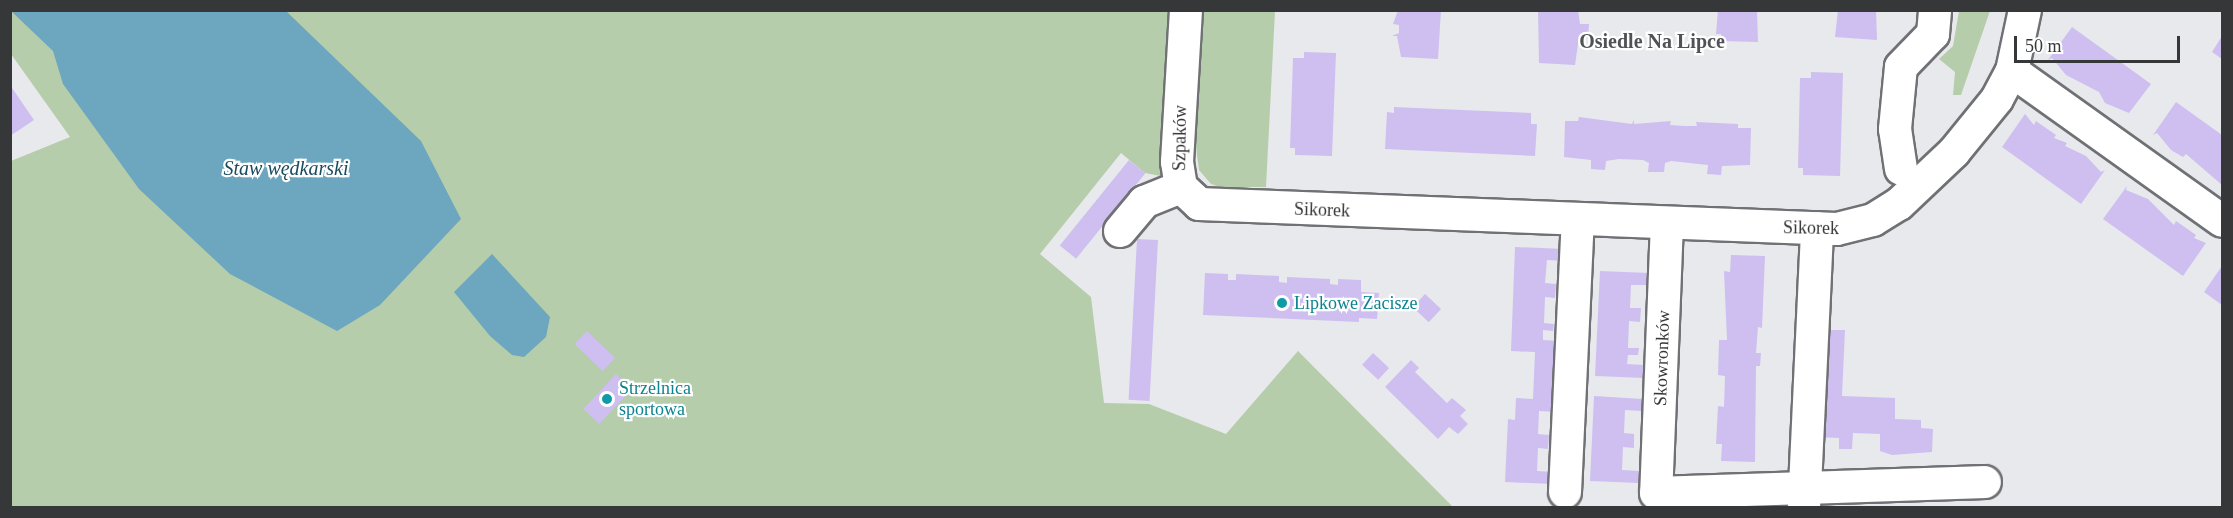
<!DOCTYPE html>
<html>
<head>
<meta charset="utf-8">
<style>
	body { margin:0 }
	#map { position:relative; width:2233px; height:518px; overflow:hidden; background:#e8e9ed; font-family:Georgia,serif }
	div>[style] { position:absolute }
	.green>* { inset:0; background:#b5cdaa }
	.water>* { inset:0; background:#6ca7bf }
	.building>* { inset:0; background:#cebff0; transform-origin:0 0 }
	.roads { filter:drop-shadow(2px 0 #707174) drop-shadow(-2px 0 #707174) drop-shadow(0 2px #707174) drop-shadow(0 -2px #707174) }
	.minor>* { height:32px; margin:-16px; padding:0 16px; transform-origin:16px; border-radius:16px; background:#fff }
	.dots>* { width:16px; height:16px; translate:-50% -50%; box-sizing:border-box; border:3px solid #fff; border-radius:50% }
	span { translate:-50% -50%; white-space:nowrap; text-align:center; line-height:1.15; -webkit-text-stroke:4.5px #fff; paint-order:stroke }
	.street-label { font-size:18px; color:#363738 }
	.culture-label { font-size:18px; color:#0d838f }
	.left { translate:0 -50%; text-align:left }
	.neighbourhood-label { font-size:20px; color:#515255; font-weight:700 }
	.water-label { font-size:20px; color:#1a4b5e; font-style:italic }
	.frame { position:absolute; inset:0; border:12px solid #363738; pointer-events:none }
	.scale { position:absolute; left:2014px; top:36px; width:166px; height:27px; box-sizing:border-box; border:3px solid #363738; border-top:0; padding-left:8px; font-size:18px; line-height:21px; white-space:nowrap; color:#363738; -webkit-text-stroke:4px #fff; paint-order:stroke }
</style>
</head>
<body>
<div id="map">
	<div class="green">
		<i style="clip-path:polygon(10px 11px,1175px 11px,1166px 171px,1161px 176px,1145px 173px,1121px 153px,1040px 254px,1091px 297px,1104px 403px,1149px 404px,1226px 434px,1298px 351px,1453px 507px,11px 507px,11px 161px,70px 137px,11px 54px)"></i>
		<i style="clip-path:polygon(1203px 11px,1275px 11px,1266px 187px,1220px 187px,1211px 184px,1199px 170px,1195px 139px)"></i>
		<i style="clip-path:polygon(1959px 11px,1990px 11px,1961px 95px,1953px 95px,1955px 72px,1939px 59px,1953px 46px)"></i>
	</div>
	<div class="water">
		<i style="clip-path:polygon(11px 11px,286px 11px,421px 141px,461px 219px,380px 305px,337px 331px,230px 274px,139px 189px,63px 84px,53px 51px)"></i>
		<i style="clip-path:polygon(492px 254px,550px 317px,546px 337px,524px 357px,512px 355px,490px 336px,454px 292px)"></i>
	</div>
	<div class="building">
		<i style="clip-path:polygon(1398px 10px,1441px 10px,1438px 59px,1401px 57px,1397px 36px,1392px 36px,1399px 33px,1399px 25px,1393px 24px)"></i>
		<i style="clip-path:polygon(1538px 10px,1578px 10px,1580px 24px,1589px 24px,1588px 38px,1579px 37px,1575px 65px,1539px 63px)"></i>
		<i style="clip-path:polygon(1718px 10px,1757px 10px,1758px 42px,1721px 41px,1721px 34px,1716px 34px)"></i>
		<i style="clip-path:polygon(1838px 10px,1876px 10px,1877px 40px,1835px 37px)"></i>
		<i style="clip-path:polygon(2072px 27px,2151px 84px,2129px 113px,2105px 103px,2099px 92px,2066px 75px,2052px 58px,2048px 60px)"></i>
		<i style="clip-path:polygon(2222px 36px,2222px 59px,2212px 52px)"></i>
		<i style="clip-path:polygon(1304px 52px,1336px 53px,1332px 156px,1295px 155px,1295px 148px,1290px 148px,1293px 58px,1304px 58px)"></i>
		<i style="clip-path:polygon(1811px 72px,1843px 73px,1840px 176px,1803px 175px,1803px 168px,1798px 168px,1800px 78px,1811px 78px)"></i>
		<i style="clip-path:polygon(10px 85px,34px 120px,10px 136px)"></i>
		<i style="clip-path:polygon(2176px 102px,2222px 135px,2222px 185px,2186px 154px,2183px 157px,2171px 150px,2157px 133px,2153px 135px)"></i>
		<i style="clip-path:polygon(1394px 107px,1531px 113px,1531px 124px,1537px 124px,1535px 156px,1385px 149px,1387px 112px,1394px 113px)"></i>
		<i style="clip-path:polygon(2025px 114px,2034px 125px,2036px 121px,2056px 135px,2054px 138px,2067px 143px,2065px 146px,2086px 156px,2101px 172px,2105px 170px,2081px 204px,2002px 147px)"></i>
		<i style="clip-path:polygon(1579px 117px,1632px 124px,1634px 120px,1634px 124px,1671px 121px,1670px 125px,1684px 126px,1697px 126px,1696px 122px,1738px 124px,1738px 128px,1751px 128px,1750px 165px,1722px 166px,1721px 175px,1707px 174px,1708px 165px,1671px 161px,1665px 163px,1664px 172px,1648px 172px,1649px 163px,1643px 160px,1619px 159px,1606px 161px,1605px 170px,1591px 169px,1591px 160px,1564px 157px,1565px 121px,1578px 121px)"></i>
		<i style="left:1129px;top:160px;width:21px;height:110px;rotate:39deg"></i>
		<i style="clip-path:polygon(2127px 186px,2126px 190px,2148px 199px,2174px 225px,2176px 221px,2196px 235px,2194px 238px,2206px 243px,2183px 276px,2103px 219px)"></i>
		<i style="left:1137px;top:239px;width:21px;height:161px;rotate:3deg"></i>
		<i style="clip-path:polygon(1515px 247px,1564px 249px,1564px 261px,1547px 260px,1545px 283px,1556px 284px,1555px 298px,1545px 297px,1544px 323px,1554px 324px,1553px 331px,1543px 330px,1543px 340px,1560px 341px,1557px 412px,1539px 411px,1538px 434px,1549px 435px,1548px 449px,1538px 448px,1537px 471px,1554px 472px,1553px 484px,1505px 482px,1508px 419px,1515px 420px,1516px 398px,1533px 399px,1535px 352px,1511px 351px)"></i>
		<i style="clip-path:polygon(1731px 255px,1765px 256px,1762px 328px,1758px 327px,1756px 353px,1761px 353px,1760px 366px,1756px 366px,1755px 462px,1721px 461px,1722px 444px,1716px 444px,1718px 406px,1724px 407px,1725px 376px,1718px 375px,1719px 340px,1727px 340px,1724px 271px,1730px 272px)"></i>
		<i style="clip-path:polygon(2222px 266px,2222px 305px,2204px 292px)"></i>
		<i style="clip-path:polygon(1600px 271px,1649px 273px,1648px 285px,1631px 285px,1630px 308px,1641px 308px,1640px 322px,1629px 321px,1628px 348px,1639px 348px,1638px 355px,1628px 355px,1627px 364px,1644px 365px,1644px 378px,1595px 376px)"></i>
		<i style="clip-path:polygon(1205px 273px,1228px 274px,1228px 280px,1236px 280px,1236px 274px,1279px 276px,1279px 282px,1287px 283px,1287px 277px,1330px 279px,1330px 284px,1338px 285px,1338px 279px,1361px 280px,1361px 292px,1379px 293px,1377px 319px,1359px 318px,1359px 322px,1203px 315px)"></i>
		<i style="left:1425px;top:294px;width:22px;height:18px;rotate:43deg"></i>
		<i style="clip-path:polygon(1821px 330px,1845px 330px,1842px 396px,1895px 398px,1895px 419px,1921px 420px,1921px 428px,1933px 429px,1932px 452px,1892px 455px,1880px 451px,1880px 434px,1853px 433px,1852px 449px,1839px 449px,1839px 438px,1817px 437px)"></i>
		<i style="left:587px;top:331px;width:39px;height:18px;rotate:44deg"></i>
		<i style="left:1373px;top:353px;width:22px;height:16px;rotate:43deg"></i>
		<i style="clip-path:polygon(1411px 360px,1419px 368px,1415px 372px,1447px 403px,1452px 398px,1466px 410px,1460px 416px,1468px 424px,1458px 434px,1449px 427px,1438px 439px,1385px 387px)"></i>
		<i style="left:616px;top:374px;width:22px;height:48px;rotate:43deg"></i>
		<i style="clip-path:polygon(1594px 396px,1643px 399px,1642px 411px,1625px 410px,1624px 433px,1634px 434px,1634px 448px,1623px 447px,1622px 470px,1639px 471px,1639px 483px,1590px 481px)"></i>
	</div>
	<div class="roads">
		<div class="minor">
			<i style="left:1186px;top:10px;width:152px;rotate:93.4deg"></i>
			<i style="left:1177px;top:162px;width:25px;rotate:81deg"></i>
			<i style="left:1181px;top:187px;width:25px;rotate:43deg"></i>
			<i style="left:1199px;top:204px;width:638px;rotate:2.24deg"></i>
			<i style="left:1837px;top:229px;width:37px;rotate:-14deg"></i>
			<i style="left:1873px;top:220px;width:31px;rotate:-32deg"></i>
			<i style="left:1899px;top:204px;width:76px;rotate:-43.4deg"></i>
			<i style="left:1954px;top:152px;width:68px;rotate:-50.9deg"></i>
			<i style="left:1997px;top:99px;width:32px;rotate:-62deg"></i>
			<i style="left:2012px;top:71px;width:62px;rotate:-78deg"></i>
			<i style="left:2012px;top:71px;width:258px;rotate:35.5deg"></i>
			<i style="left:1901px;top:169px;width:40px;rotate:-98.5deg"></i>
			<i style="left:1895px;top:129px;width:62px;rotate:-84.5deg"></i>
			<i style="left:1901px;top:67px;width:46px;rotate:-45.9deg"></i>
			<i style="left:1933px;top:34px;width:24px;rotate:-85deg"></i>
			<i style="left:1667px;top:223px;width:270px;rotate:92.3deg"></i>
			<i style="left:1656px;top:493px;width:329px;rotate:-1.9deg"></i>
			<i style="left:1120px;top:231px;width:38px;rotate:-50deg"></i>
			<i style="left:1144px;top:202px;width:40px;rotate:-22deg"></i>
			<i style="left:1565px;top:492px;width:273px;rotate:-87.3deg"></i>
			<i style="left:1804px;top:508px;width:280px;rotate:-87.3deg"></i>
		</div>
	</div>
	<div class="dots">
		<i style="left:1282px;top:303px;background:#0f9aa8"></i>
		<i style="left:607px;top:399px;background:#0f9aa8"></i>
	</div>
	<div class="street-label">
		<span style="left:1180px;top:138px;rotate:-89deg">Szpaków</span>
		<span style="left:1322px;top:210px;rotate:2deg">Sikorek</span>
		<span style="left:1811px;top:228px;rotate:1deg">Sikorek</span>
		<span style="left:1662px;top:358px;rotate:-88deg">Skowronków</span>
	</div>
	<div class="culture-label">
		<span class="left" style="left:1294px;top:303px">Lipkowe Zacisze</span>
		<span class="left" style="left:619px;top:399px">Strzelnica<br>sportowa</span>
	</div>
	<div class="neighbourhood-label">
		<span style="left:1652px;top:41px">Osiedle Na Lipce</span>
	</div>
	<div class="water-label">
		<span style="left:286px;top:168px">Staw wędkarski</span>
	</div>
	<div class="frame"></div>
	<div class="scale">50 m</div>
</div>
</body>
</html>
